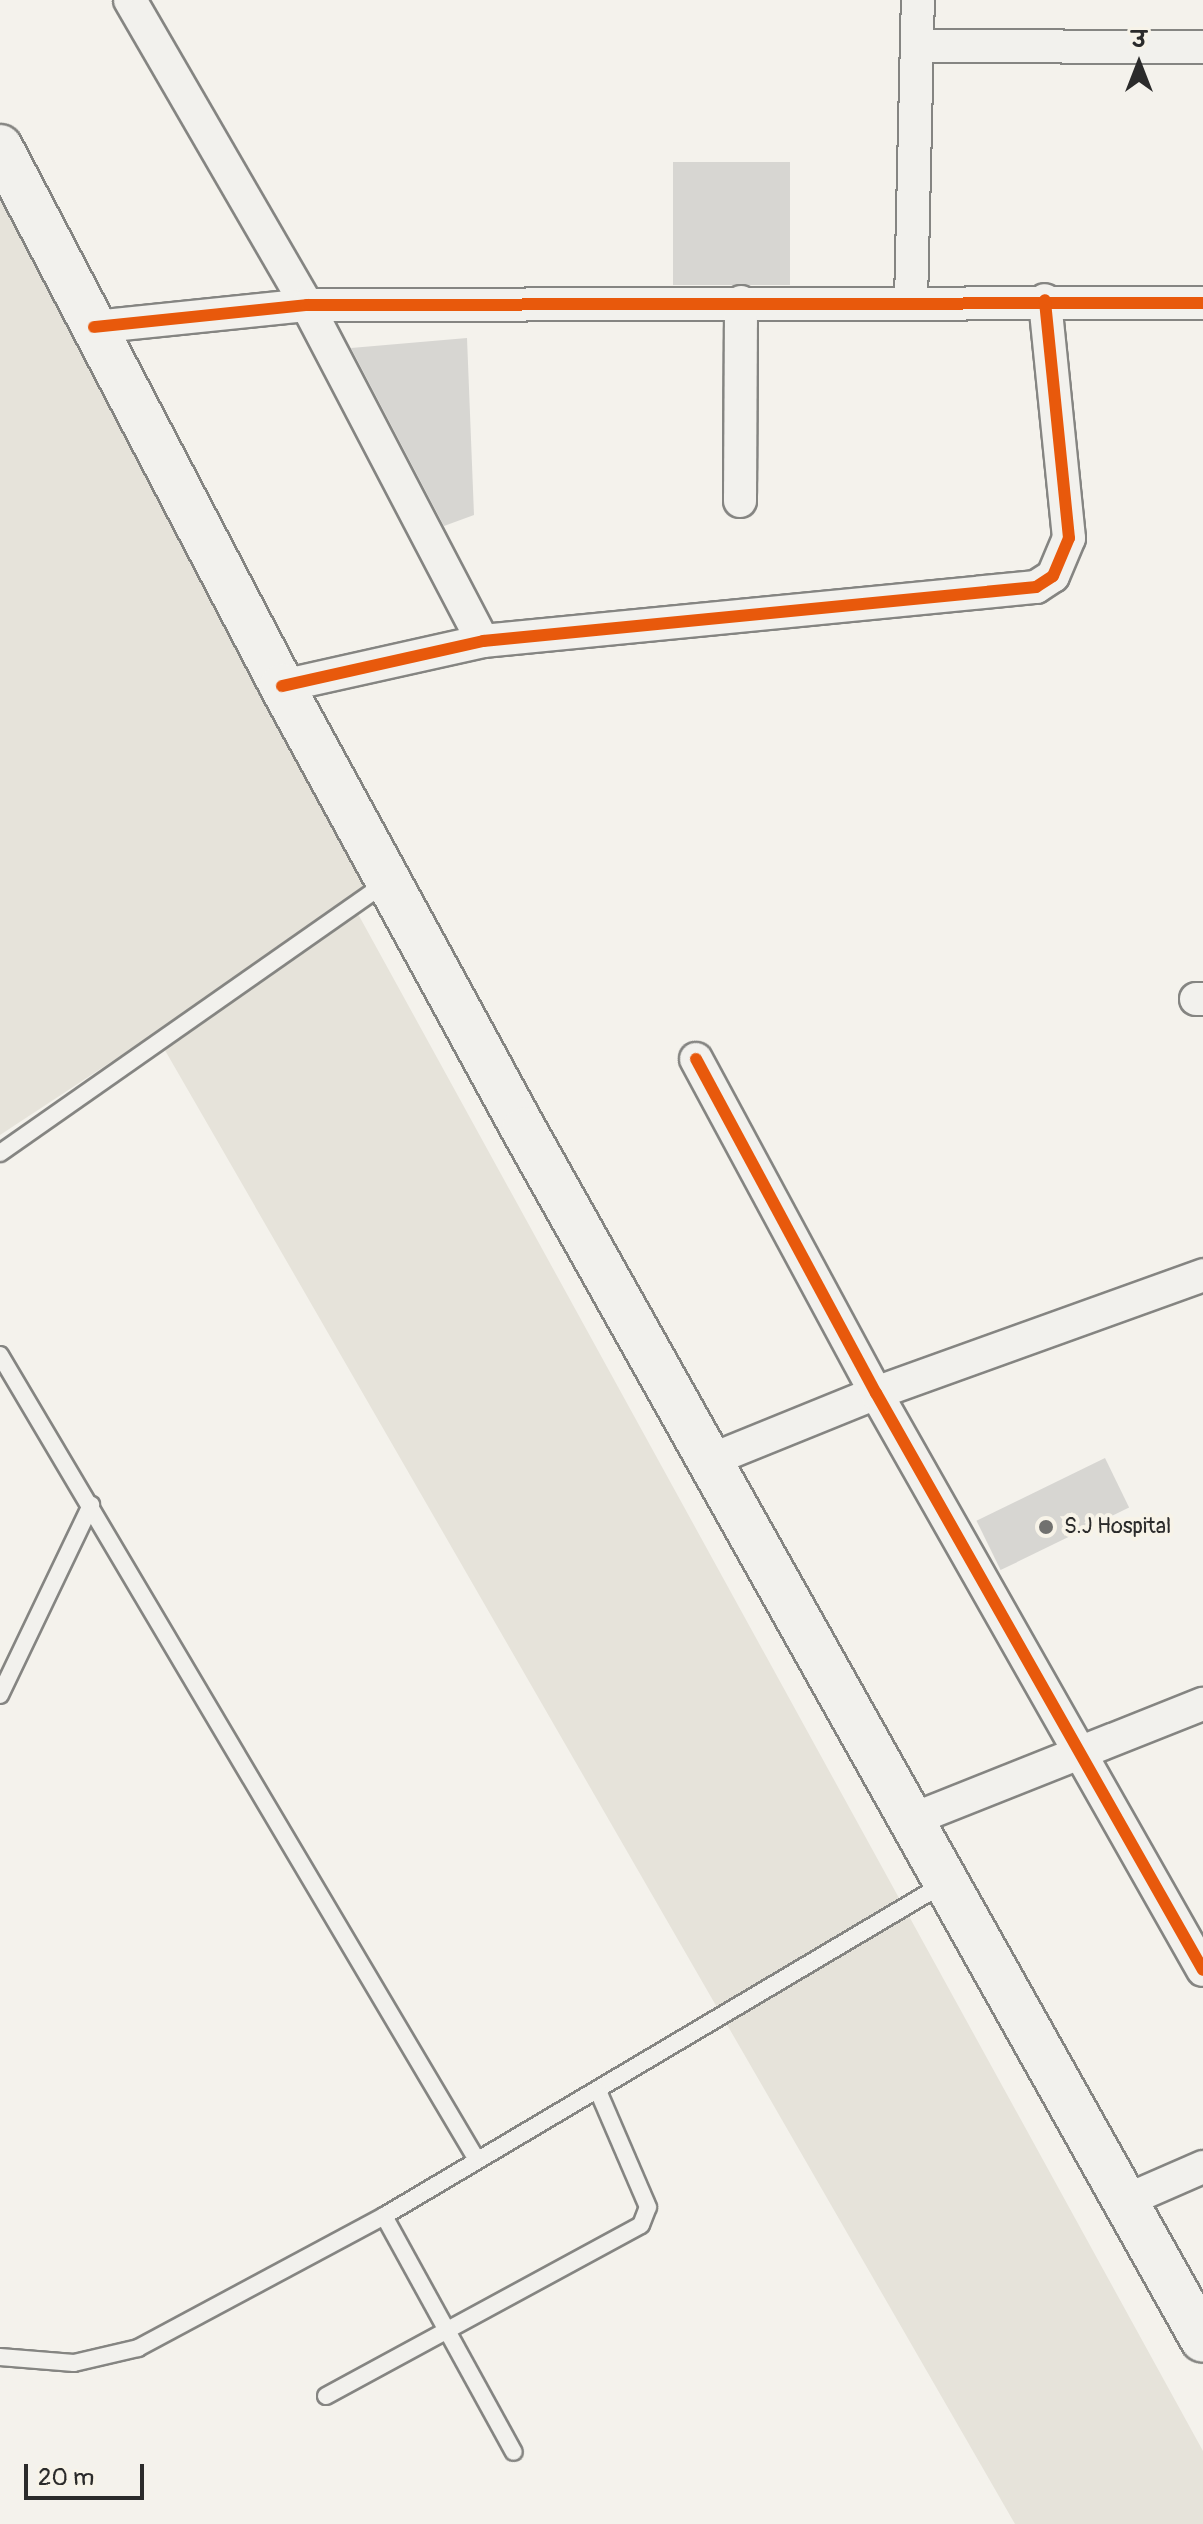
<!DOCTYPE html>
<html>
<head>
<meta charset="utf-8">
<style>
	body { margin:0 }
	#map { position:relative; width:1203px; height:2524px; overflow:hidden; background:#f4f2ec; font-family:Pangolin,"Playpen Sans Deva",sans-serif }
	div>[style] { position:absolute }
	.green>* { inset:0; background:#e6e3da }
	.building>* { inset:0; background:#d7d6d2; transform-origin:0 0 }
	.roads { filter:drop-shadow(2px 0 #858582) drop-shadow(-2px 0 #858582) drop-shadow(0 2px #858582) drop-shadow(0 -2px #858582) }
	.lane>* { height:16px; margin:-8px; padding:0 8px; transform-origin:8px; border-radius:8px; background:#f2f1ed }
	.street>* { height:32px; margin:-16px; padding:0 16px; transform-origin:16px; border-radius:16px; background:#f2f1ed }
	.primary>* { height:44px; margin:-22px; padding:0 22px; transform-origin:22px; border-radius:22px; background:#f2f1ed }
	.cycleway>* { height:12px; margin:-6px; padding:0 6px; transform-origin:6px; border-radius:6px; background:#e8590c }
	.dots>* { width:22px; height:22px; translate:-50% -50%; box-sizing:border-box; border:4px solid #f7f3e8; border-radius:50% }
	span { translate:-50% -50%; white-space:nowrap; text-align:center; line-height:1.15; -webkit-text-stroke:8px #f7f3e8; paint-order:stroke }
	.poi-label { font-size:22px; color:#2b2b2b }
	.left { translate:0 -50%; text-align:left }
	.north { position:absolute; left:1099px; top:24px; width:80px; height:80px; -webkit-text-stroke:6px #f7f3e8; paint-order:stroke; rotate:0deg; font-size:22px; font-weight:700; line-height:32px; text-align:center; color:#2b2b2b }
	.north::after { content:''; display:block; margin:auto; width:28px; height:36px; background:#2b2b2b; clip-path:polygon(50% 0,100% 100%,50% 72%,0 100%) }
	.scale { position:absolute; left:24px; top:2464px; width:120px; height:36px; box-sizing:border-box; border:4px solid #2b2b2b; border-top:0; padding-left:10px; font-size:24px; line-height:28px; white-space:nowrap; color:#2b2b2b; -webkit-text-stroke:6px #f7f3e8; paint-order:stroke }
</style>
</head>
<body>
<div id="map">
	<div class="green">
		<i style="clip-path:polygon(0 197px,379px 884px,352px 903px,1203px 2451px,1203px 2524px,1015px 2524px,155px 1033px,0 1135px)"></i>
	</div>
	<div class="building">
		<i style="left:673px;top:162px;width:117px;height:123px"></i>
		<i style="clip-path:polygon(467px 338px,474px 515px,444px 526px,351px 348px)"></i>
		<i style="left:1105px;top:1458px;width:55px;height:143px;rotate:64deg"></i>
	</div>
	<div class="roads">
		<div class="lane">
			<i style="left:0;top:1153px;width:471px;rotate:-35deg"></i>
			<i style="left:0;top:1355px;width:936px;rotate:59.35deg"></i>
			<i style="left:0;top:1695px;width:211px;rotate:-64.4deg"></i>
			<i style="left:384px;top:2216px;width:269px;rotate:61.2deg"></i>
			<i style="left:0;top:2357px;width:74px;rotate:4.6deg"></i>
			<i style="left:74px;top:2363px;width:66px;rotate:-13.2deg"></i>
			<i style="left:138px;top:2348px;width:279px;rotate:-28.2deg"></i>
			<i style="left:384px;top:2216px;width:652px;rotate:-30.69deg"></i>
			<i style="left:326px;top:2396px;width:358px;rotate:-28.5deg"></i>
			<i style="left:641px;top:2225px;width:19px;rotate:-69deg"></i>
			<i style="left:648px;top:2207px;width:126px;rotate:-113.3deg"></i>
		</div>
		<div class="street">
			<i style="left:130px;top:0;width:353px;rotate:59.9deg"></i>
			<i style="left:307px;top:305px;width:379px;rotate:62.4deg"></i>
			<i style="left:918px;top:46px;width:285px;rotate:0.2deg"></i>
			<i style="left:911px;top:302px;width:302px;rotate:-88.7deg"></i>
			<i style="left:94px;top:327px;width:214px;rotate:-5.9deg"></i>
			<i style="left:307px;top:305px;width:896px;rotate:-0.13deg"></i>
			<i style="left:740px;top:501px;width:199px;rotate:-89.7deg"></i>
			<i style="left:282px;top:686px;width:206px;rotate:-12.6deg"></i>
			<i style="left:483px;top:641px;width:556px;rotate:-5.58deg"></i>
			<i style="left:1036px;top:587px;width:20px;rotate:-33deg"></i>
			<i style="left:1053px;top:576px;width:41px;rotate:-67.2deg"></i>
			<i style="left:1069px;top:538px;width:239px;rotate:-95.8deg"></i>
			<i style="left:1196px;top:999px;width:7px"></i>
			<i style="left:696px;top:1059px;width:379px;rotate:61.7deg"></i>
			<i style="left:876px;top:1393px;width:663px;rotate:60.46deg"></i>
			<i style="left:706px;top:1462px;width:183px;rotate:-22.1deg"></i>
			<i style="left:876px;top:1393px;width:348px;rotate:-19.8deg"></i>
			<i style="left:911px;top:1820px;width:314px;rotate:-21.7deg"></i>
			<i style="left:1125px;top:2201px;width:85px;rotate:-23.6deg"></i>
		</div>
		<div class="primary">
			<i style="left:0;top:147px;width:608px;rotate:62.38deg"></i>
			<i style="left:282px;top:686px;width:506px;rotate:61.41deg"></i>
			<i style="left:524px;top:1130px;width:1387px;rotate:60.7deg"></i>
		</div>
	</div>
	<div class="cycleway">
		<i style="left:94px;top:327px;width:214px;rotate:-5.9deg"></i>
		<i style="left:307px;top:305px;width:896px;rotate:-0.13deg"></i>
		<i style="left:282px;top:686px;width:206px;rotate:-12.6deg"></i>
		<i style="left:483px;top:641px;width:556px;rotate:-5.58deg"></i>
		<i style="left:1036px;top:587px;width:20px;rotate:-33deg"></i>
		<i style="left:1053px;top:576px;width:41px;rotate:-67.2deg"></i>
		<i style="left:1069px;top:538px;width:239px;rotate:-95.8deg"></i>
		<i style="left:696px;top:1059px;width:379px;rotate:61.7deg"></i>
		<i style="left:876px;top:1393px;width:663px;rotate:60.46deg"></i>
	</div>
	<div class="dots">
		<i style="left:1046px;top:1527px;background:#71716f"></i>
	</div>
	<div class="poi-label">
		<span class="left" style="left:1064px;top:1527px">S.J Hospital</span>
	</div>
	<div class="north">उ</div>
	<div class="scale">20 m</div>
</div>
</body>
</html>
